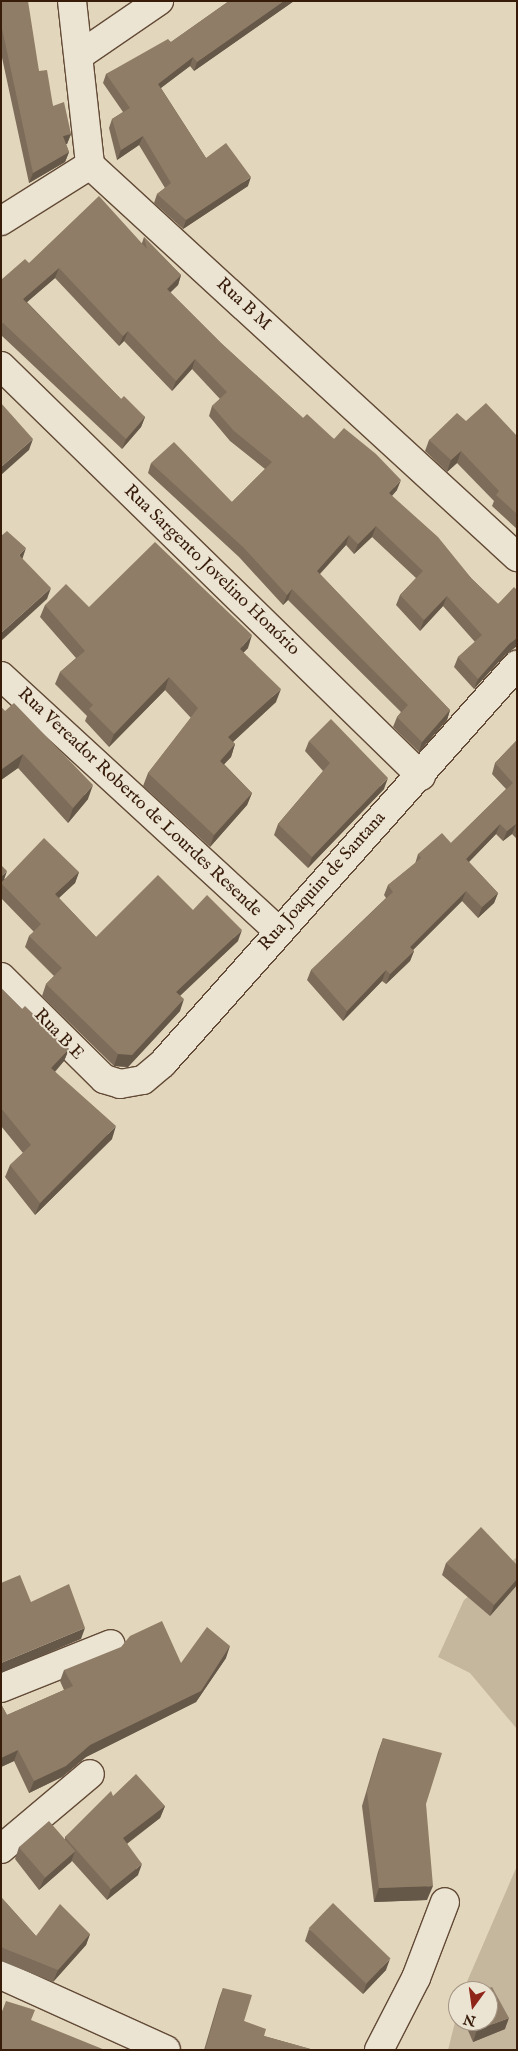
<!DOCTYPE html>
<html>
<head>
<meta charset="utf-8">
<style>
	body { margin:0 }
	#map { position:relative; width:518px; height:2051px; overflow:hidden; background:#e2d6bc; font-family:"IM FELL English",serif }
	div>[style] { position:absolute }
	.green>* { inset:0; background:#c5b69e }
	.roads { filter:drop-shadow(1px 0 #624a36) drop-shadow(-1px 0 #624a36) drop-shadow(0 1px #624a36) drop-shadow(0 -1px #624a36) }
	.street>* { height:28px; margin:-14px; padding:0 14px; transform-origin:14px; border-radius:14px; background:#ece4d3 }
	.wall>* { inset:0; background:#7c6c59 }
	.shaded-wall>* { inset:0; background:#655848 }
	.building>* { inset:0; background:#907d67; transform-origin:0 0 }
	span { translate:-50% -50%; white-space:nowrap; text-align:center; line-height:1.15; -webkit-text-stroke:4px #ece4d3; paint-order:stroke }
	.street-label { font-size:18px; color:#371c0a }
	.frame { position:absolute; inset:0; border:2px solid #371c0a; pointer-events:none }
	.north { position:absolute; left:448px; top:1981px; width:50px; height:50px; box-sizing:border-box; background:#ece4d3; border:1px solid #a49483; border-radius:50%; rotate:194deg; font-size:14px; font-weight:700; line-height:20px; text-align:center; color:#371c0a }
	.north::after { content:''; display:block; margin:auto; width:18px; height:22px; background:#8f2418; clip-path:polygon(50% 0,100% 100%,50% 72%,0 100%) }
</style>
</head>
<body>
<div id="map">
	<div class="green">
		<i style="clip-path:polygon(517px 1557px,517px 1729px,470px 1673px,438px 1657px,464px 1600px)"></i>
		<i style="clip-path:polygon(517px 1866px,517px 2050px,448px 2050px,458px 2010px,458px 2021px,488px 2021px,488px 1991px,463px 1991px)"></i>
	</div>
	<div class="roads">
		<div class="street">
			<i style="left:72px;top:1px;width:165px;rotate:83.7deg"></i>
			<i style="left:90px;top:165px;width:580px;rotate:42.55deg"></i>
			<i style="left:80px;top:55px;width:96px;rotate:-34.4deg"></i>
			<i style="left:1px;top:221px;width:105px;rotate:-32.2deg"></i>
			<i style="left:1px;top:366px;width:587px;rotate:44.31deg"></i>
			<i style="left:1px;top:676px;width:377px;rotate:42.6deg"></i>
			<i style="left:1px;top:977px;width:145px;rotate:44.7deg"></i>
			<i style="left:104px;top:1079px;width:17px;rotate:17deg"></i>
			<i style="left:120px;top:1084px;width:23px;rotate:-10deg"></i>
			<i style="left:143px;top:1080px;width:26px;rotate:-40deg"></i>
			<i style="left:163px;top:1063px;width:533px;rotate:-48.35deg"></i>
			<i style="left:1px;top:1688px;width:118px;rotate:-21.8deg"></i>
			<i style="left:1px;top:1849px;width:116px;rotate:-40.1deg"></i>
			<i style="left:1px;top:1975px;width:181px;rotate:24.4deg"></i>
			<i style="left:379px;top:2050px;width:81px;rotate:-62.8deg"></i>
			<i style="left:416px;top:1978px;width:81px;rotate:-69.1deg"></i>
		</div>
	</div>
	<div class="wall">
		<i style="clip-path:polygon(1px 1px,39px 71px,53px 106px,71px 134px,67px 144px,66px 144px,69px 152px,65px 162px,29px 183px,1px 53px)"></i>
		<i style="clip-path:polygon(229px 1px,294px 1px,194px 71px,190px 66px,161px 88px,206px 158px,248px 186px,183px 229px,154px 203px,157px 194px,165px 188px,139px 145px,117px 160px,109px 128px,112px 119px,123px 112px,103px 83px,106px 74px,171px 42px)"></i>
		<i style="clip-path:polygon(144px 237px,181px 275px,178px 285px,170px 292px,221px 343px,303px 418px,334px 439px,397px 490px,392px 496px,472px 579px,498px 604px,517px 590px,517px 646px,505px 655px,474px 689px,454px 667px,458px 657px,475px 642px,443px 606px,420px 631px,396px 605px,400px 595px,416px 578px,372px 537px,354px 554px,346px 545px,320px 574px,450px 710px,447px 720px,419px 752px,393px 727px,397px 717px,401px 712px,288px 600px,283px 605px,239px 557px,148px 473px,151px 463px,232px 502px,265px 469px,230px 441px,209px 416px,212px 406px,220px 399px,192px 369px,172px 391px,124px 341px,119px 346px,55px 278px,27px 302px,121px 399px,145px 417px,141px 427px,122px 449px,1px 335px,1px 280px,29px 263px,142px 243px)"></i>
		<i style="clip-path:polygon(466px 421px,517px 436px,517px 529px,492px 506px,494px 501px,457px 463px,447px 472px,425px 451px,429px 440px)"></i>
		<i style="clip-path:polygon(45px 605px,89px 607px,248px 648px,243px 653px,276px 702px,233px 742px,235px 744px,231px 757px,224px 764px,252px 793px,247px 805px,210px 847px,143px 786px,148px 773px,191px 718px,165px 690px,109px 747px,85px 721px,87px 716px,55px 684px,60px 672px,76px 658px,40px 617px)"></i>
		<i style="clip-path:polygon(1px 707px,88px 799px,68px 823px,18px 768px,1px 780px)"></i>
		<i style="clip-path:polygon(517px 740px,517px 839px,512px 834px,503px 841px,496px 834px,469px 862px,498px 893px,494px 903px,478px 918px,462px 901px,413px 950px,414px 951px,410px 961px,386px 984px,382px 981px,343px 1021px,307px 980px,311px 970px,386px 898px,384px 895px,388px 885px,415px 864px,418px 854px,451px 843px,506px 789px,492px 774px,495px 763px)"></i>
		<i style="clip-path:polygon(309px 741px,384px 789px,308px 868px,274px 835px,278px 824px,323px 771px,305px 751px)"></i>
		<i style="clip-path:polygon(1px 865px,4px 879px,79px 872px,75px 883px,59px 898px,96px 937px,193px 910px,238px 941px,180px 996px,180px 1011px,128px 1067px,114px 1066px,42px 996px,46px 984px,54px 976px,25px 947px,29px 936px,34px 932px,1px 898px)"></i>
		<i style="clip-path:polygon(1px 988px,22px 1009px,69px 1049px,64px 1061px,55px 1072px,112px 1139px,35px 1215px,5px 1177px,10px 1165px,23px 1153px,1px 1126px)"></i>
		<i style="clip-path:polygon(446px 1563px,517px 1565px,517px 1585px,490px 1616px,442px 1575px)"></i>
		<i style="clip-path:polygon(226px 1658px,196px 1702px,86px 1757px,62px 1777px,29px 1793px,14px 1761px,1px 1767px,1px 1704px,7px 1715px,64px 1690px,60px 1681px,64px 1670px,181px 1663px)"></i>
		<i style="clip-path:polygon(383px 1738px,426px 1804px,427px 1900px,374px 1902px,362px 1806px,378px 1752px)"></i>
		<i style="clip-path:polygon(113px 1796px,165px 1806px,160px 1818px,127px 1844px,138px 1875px,107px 1900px,72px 1861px,71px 1862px,39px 1890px,15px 1859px,19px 1847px,65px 1839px,65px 1837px)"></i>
		<i style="clip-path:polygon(1px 1897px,36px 1936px,90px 1934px,86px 1945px,53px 1982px,1px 1961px)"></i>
		<i style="clip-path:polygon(309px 1929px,386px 1970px,363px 1994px,305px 1941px)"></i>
		<i style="clip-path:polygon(223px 1988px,244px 2021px,264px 2036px,314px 2050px,204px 2050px,219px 1999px)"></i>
		<i style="clip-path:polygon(464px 2021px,488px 2021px,505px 2029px,473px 2042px)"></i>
	</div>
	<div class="shaded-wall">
		<i style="clip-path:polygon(284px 1px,294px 1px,194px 71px,197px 62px)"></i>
		<i style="clip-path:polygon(193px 57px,190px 66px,154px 93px,158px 84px)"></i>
		<i style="clip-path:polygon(71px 134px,67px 144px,60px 145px,63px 136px)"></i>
		<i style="clip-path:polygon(143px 136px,139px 145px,117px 160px,121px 150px)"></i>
		<i style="clip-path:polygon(69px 152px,65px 162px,29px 183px,33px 173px)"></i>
		<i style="clip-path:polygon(251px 177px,248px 186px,183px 229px,186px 220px)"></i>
		<i style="clip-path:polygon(59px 268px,55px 278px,19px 309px,23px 299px)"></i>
		<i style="clip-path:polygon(181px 275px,178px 285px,164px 299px,167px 289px)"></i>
		<i style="clip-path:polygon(128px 331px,124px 341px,119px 346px,123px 336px)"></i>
		<i style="clip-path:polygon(195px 359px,192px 369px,172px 391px,176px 381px)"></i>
		<i style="clip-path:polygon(145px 417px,141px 427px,122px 449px,126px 439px)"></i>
		<i style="clip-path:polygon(33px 439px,29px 450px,1px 475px,1px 467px)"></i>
		<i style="clip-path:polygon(461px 451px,457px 463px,447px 472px,451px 460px)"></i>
		<i style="clip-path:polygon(401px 480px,397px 490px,385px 503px,389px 493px)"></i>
		<i style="clip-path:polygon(376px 526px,372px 537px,354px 554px,358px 544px)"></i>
		<i style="clip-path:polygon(349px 535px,346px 545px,313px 581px,317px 571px)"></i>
		<i style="clip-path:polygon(26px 548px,22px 560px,19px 555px)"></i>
		<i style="clip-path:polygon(51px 588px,47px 599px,1px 641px,1px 633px)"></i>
		<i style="clip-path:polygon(292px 589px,288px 600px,283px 605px,287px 595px)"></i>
		<i style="clip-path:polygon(447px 596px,443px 606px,420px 631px,424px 620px)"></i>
		<i style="clip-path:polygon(252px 635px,248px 648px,235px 661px,240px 649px)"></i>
		<i style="clip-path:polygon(517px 638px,517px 646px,505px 655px,474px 689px,478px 679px,509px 644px)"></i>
		<i style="clip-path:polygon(169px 677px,165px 690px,109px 747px,114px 734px)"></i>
		<i style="clip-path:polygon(281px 689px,276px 702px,224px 750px,228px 737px)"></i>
		<i style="clip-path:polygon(450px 710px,447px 720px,419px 752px,422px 742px)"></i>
		<i style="clip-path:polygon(235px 744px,231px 757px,216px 773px,220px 761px)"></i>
		<i style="clip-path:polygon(23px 754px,18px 768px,1px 780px,1px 771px,2px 769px)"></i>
		<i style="clip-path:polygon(388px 778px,384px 789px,308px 868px,312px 857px)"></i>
		<i style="clip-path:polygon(93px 785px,88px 799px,68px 823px,73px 808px)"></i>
		<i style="clip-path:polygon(252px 793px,247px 805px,210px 847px,214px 835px)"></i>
		<i style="clip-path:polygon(500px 824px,496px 834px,462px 869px,466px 859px)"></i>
		<i style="clip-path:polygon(516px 824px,512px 834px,503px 841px,507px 831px)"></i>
		<i style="clip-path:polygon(7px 871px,4px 880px,1px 883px,1px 877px)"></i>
		<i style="clip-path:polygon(79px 872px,75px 883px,51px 905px,55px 894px)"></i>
		<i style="clip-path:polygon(466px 891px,462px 901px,406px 957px,410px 947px)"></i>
		<i style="clip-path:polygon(498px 893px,494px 903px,478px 918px,482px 907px)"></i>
		<i style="clip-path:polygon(242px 930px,238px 941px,172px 1003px,176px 992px)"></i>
		<i style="clip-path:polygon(414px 951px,410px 961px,386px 984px,390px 974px)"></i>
		<i style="clip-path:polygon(386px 970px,382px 981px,343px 1021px,347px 1011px)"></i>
		<i style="clip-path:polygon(184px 999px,180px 1011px,128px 1067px,114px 1066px,118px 1054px)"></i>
		<i style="clip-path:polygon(69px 1049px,64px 1061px,46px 1081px,51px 1068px)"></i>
		<i style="clip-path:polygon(116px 1126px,112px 1139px,35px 1215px,40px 1203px)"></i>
		<i style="clip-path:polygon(517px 1579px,517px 1585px,490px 1616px,494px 1605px)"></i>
		<i style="clip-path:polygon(85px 1628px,81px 1639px,1px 1673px,1px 1663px)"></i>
		<i style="clip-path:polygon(230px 1646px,226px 1658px,196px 1702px,86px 1757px,62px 1777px,29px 1793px,34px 1781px,90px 1745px)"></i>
		<i style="clip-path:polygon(18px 1750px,14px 1761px,1px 1767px,1px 1758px)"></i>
		<i style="clip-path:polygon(165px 1806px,160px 1818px,118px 1850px,123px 1838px)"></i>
		<i style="clip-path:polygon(75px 1851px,71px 1862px,39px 1890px,44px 1879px)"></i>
		<i style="clip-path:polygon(142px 1864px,138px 1875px,107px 1900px,111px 1889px)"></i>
		<i style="clip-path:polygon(433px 1886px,427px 1900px,374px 1902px,379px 1888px)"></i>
		<i style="clip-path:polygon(90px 1934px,86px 1945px,53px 1982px,58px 1970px)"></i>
		<i style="clip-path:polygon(390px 1959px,386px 1970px,363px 1994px,367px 1982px)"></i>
		<i style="clip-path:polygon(509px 2018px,505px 2029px,473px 2042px,477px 2030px)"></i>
	</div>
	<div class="building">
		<i style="clip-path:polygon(1px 1px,28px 1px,39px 71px,47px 70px,53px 106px,64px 102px,71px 134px,63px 136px,69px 152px,33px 173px,3px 33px,1px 25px)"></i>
		<i style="clip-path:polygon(229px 1px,284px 1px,197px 62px,193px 57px,158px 84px,206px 158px,226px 143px,251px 177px,186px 220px,157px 194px,171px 183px,143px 136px,121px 150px,112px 119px,130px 108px,106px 74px,168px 39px,171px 42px)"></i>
		<i style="clip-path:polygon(99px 196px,147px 249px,144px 237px,181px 275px,167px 289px,221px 343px,303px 418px,307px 414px,334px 439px,344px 428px,376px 454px,401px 480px,389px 493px,438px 537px,472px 579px,498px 604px,514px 587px,517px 590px,517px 638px,509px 644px,478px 679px,458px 657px,482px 635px,447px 596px,424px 620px,400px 595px,423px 571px,376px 526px,358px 544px,349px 535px,317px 571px,450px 710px,422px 742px,397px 717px,408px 705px,292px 589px,287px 595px,243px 547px,151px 463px,174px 442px,232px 502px,272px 462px,234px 431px,212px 406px,227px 392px,195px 359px,176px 381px,128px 331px,123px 336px,59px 268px,23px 299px,121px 399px,124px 396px,145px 417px,126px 439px,3px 323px,1px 325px,1px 280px,25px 259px,29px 263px)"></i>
		<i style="clip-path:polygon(1px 403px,33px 439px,1px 467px)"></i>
		<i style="clip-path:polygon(486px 403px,517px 436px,517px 514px,496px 495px,499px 491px,461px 451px,451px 460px,429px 440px,457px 413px,466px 421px)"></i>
		<i style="clip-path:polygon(7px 531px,26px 548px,19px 555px,51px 588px,1px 633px,1px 536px)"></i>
		<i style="clip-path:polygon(155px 542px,252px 635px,240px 649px,281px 689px,228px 737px,235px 744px,220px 761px,252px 793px,214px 835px,148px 773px,198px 708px,169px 677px,114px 734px,89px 709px,93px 705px,60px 672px,85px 651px,45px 605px,66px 584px,89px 607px)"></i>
		<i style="clip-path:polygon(14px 703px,93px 785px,73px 808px,23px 754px,2px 769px,1px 768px,1px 707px,5px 711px)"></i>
		<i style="clip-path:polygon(331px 719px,388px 778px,312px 857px,278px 824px,330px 763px,309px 741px)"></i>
		<i style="clip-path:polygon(517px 740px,517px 825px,516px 824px,507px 831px,500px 824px,466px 859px,498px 893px,482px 907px,466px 891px,410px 947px,414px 951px,390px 974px,386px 970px,347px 1011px,311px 970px,393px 892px,388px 885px,421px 858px,418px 854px,442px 833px,451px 843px,513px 783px,495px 763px)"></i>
		<i style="clip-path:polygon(44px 838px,79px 872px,55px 894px,96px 937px,158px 875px,193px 910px,207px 895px,242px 930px,176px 992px,184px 999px,132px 1055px,118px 1054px,46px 984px,62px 968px,29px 936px,41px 924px,1px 883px)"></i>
		<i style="clip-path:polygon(1px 865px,7px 871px,1px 877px)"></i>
		<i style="clip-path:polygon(1px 988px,22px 1009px,25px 1006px,69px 1049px,51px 1068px,116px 1126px,40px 1203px,10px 1165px,31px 1145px,1px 1108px)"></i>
		<i style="clip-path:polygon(481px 1527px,517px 1565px,517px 1579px,494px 1605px,446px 1563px)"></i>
		<i style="clip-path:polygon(20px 1575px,31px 1602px,69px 1584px,85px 1628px,1px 1663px,1px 1583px)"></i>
		<i style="clip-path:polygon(162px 1621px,181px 1663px,207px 1627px,230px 1646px,201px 1691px,90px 1745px,66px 1766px,34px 1781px,18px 1750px,1px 1758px,1px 1704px,7px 1715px,73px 1686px,64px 1670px,121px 1647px,130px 1636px)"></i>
		<i style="clip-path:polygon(383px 1738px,442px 1753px,426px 1804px,433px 1886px,379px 1888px,367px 1792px)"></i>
		<i style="clip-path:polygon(136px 1774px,165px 1806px,123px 1838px,142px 1864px,111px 1889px,65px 1837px,111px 1791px,113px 1796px)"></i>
		<i style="left:49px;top:1821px;width:40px;height:40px;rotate:49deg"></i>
		<i style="clip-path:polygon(1px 1897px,36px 1936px,60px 1904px,90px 1934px,58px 1970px,3px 1948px,1px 1946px)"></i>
		<i style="left:333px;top:1903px;width:80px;height:35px;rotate:44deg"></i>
		<i style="clip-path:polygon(492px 1987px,509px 2018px,477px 2030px,473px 2021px,488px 2021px,488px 1991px,481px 1991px)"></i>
		<i style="clip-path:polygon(223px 1988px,252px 1995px,244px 2021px,266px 2029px,264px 2036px,314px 2050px,205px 2050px)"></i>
		<i style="clip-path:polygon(6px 2001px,35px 2010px,31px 2020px,105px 2050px,1px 2050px,1px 2014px)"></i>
	</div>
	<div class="street-label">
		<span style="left:243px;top:305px;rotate:43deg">Rua B M</span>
		<span style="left:211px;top:571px;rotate:44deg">Rua Sargento Jovelino Honório</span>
		<span style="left:139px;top:803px;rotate:43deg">Rua Vereador Roberto de Lourdes Resende</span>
		<span style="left:323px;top:882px;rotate:-48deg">Rua Joaquim de Santana</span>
		<span style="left:58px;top:1035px;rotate:46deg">Rua B E</span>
	</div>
	<div class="frame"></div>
	<div class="north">N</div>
</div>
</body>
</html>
